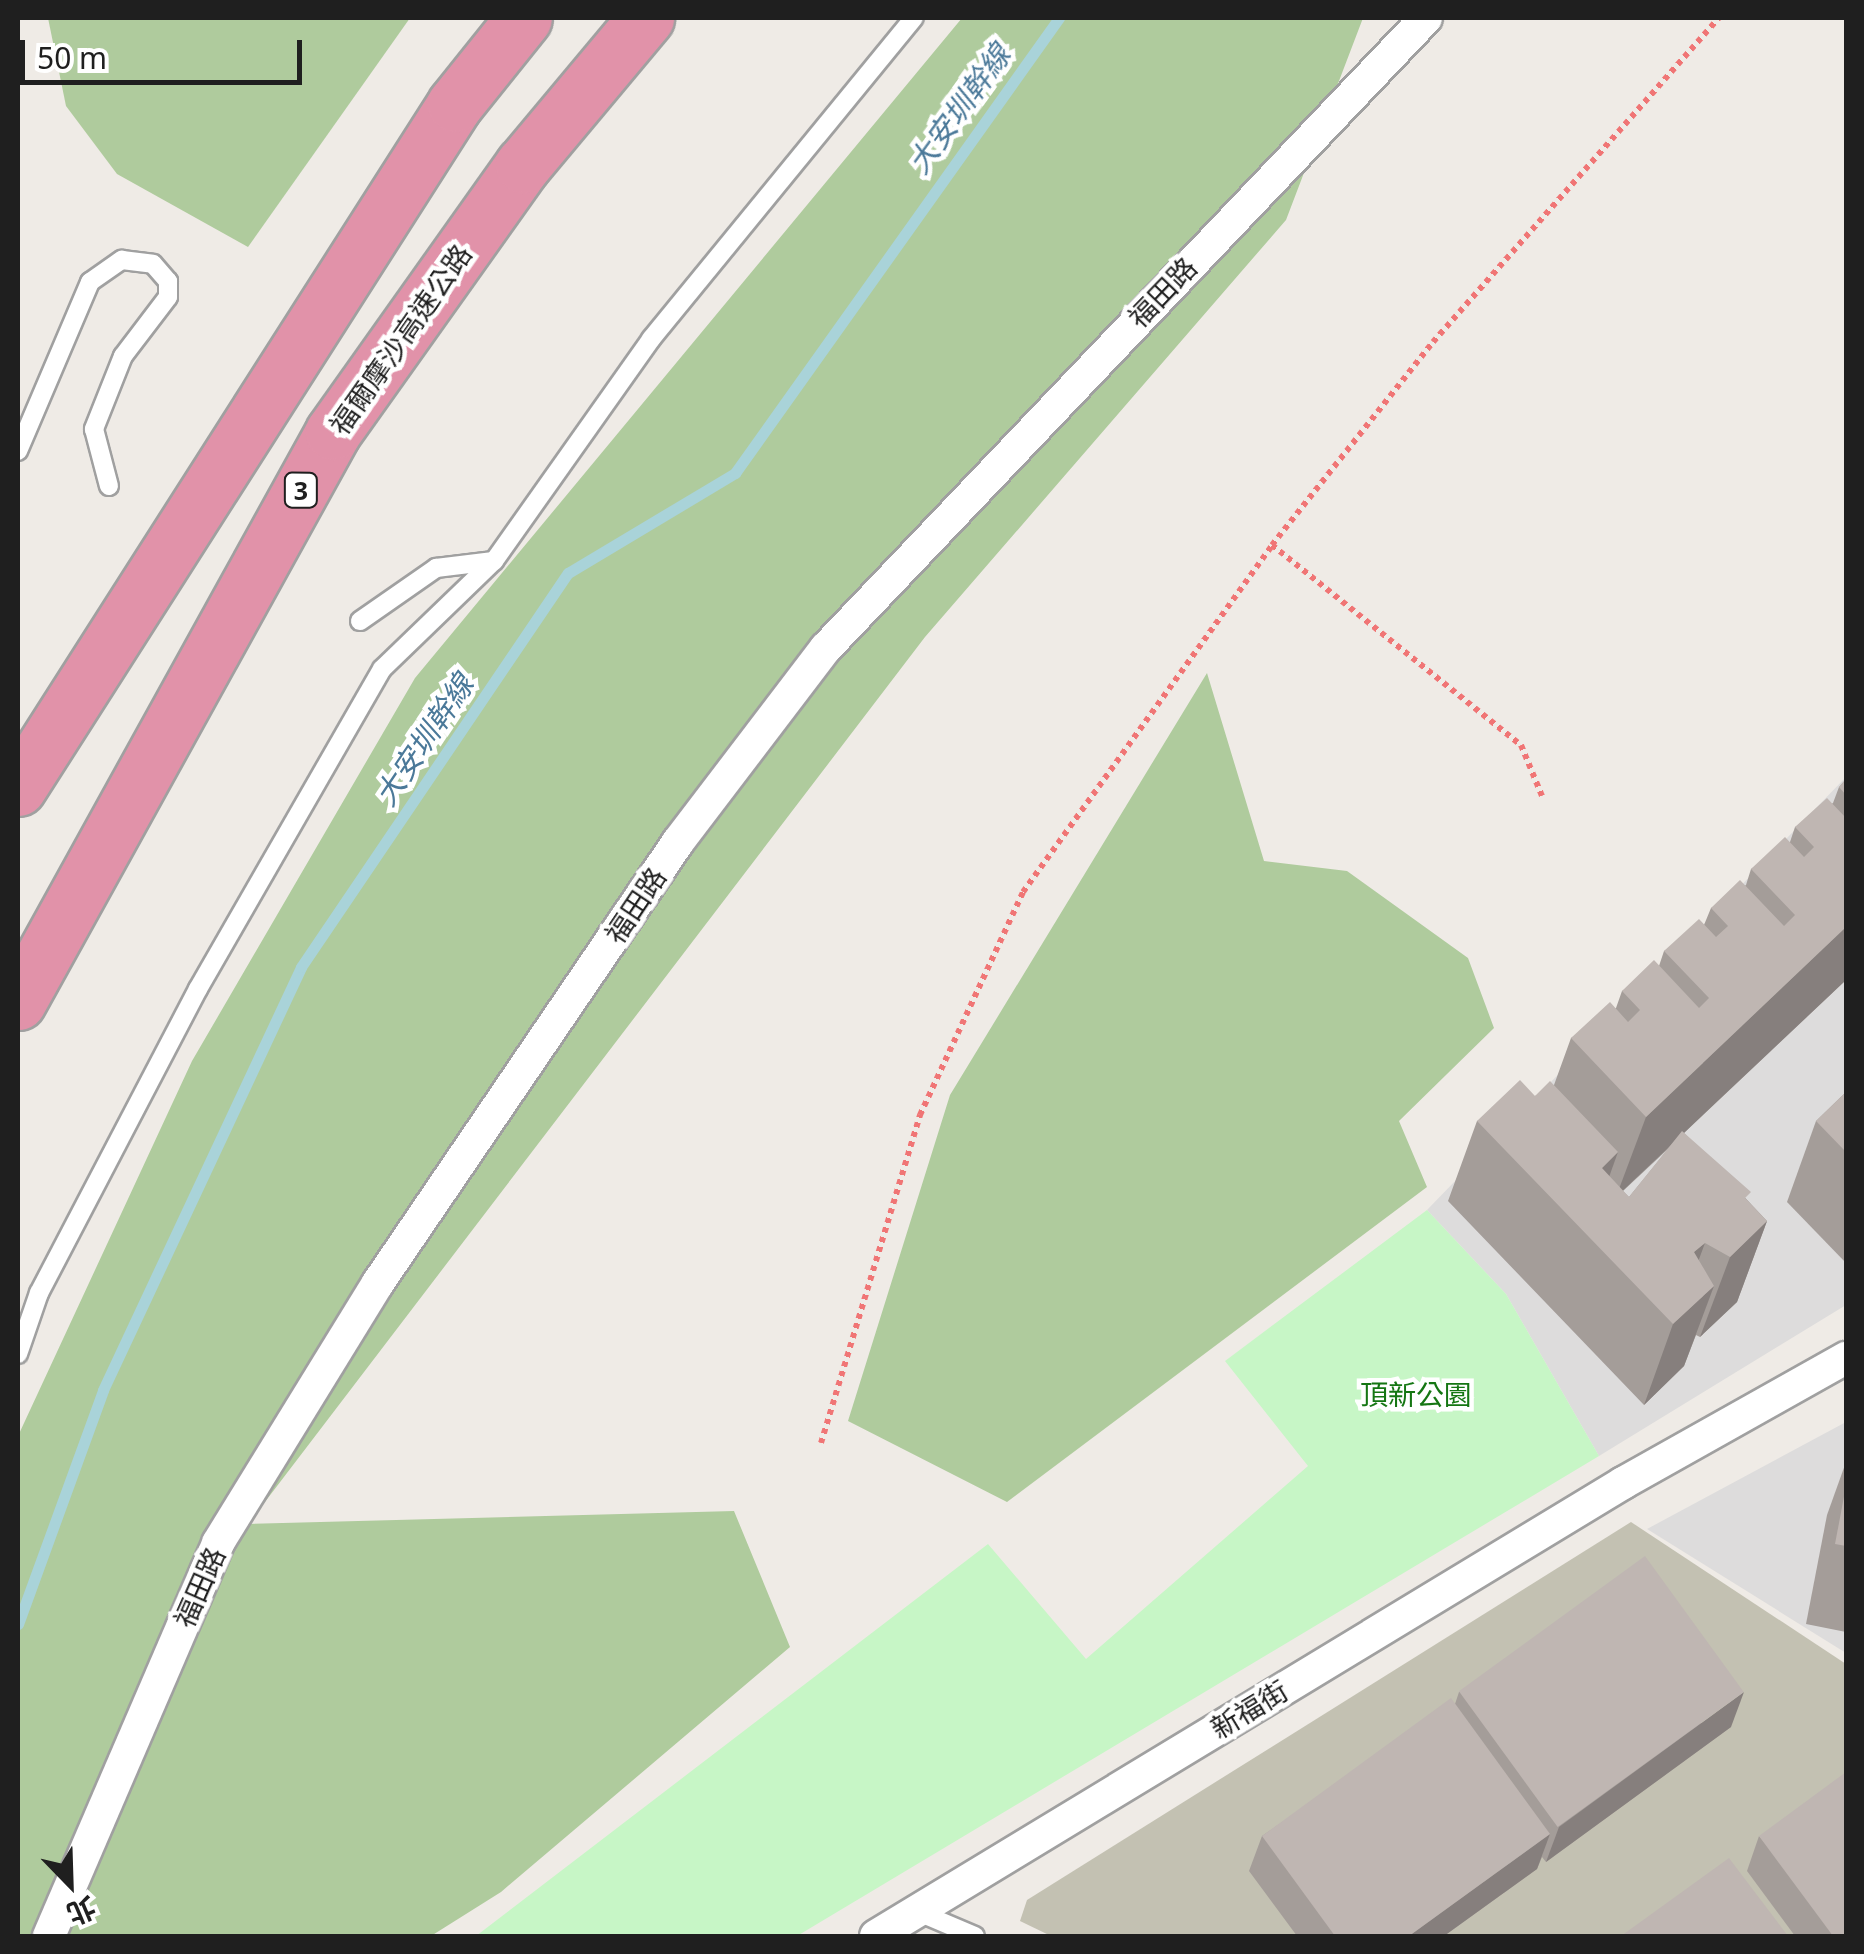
<!DOCTYPE html>
<html>
<head>
<meta charset="utf-8">
<style>
	body { margin:0 }
	#map { position:relative; width:1864px; height:1954px; overflow:hidden; background:#efebe6; font-family:"Noto Sans","Noto Sans TC",sans-serif }
	div>[style] { position:absolute }
	.residential>* { inset:0; background:#dddcdc }
	.construction>* { inset:0; background:#c3c1b2 }
	.forest>* { inset:0; background:#afcb9d }
	.park>* { inset:0; background:#c7f6c6 }
	.stream>* { height:11px; margin:-5.5px; padding:0 5.5px; transform-origin:5.5px; border-radius:5.5px; background:#a9d3d9 }
	.path>* { height:6px; margin-top:-3px; transform-origin:0; background:repeating-linear-gradient(90deg,#f07575 0 5px,transparent 0 10px) }
	.roads { filter:drop-shadow(2px 0 #a0a0a0) drop-shadow(-2px 0 #a0a0a0) drop-shadow(0 2px #a0a0a0) drop-shadow(0 -2px #a0a0a0) }
	.lane>* { height:18px; margin:-9px; padding:0 9px; transform-origin:9px; border-radius:9px; background:#fff }
	.street>* { height:32px; margin:-16px; padding:0 16px; transform-origin:16px; border-radius:16px; background:#fff }
	.highway>* { height:55px; margin:-27.5px; padding:0 27.5px; transform-origin:27.5px; border-radius:27.5px; background:#e192a9 }
	.wall>* { inset:0; background:#a49d99 }
	.shaded-wall>* { inset:0; background:#867f7d }
	.building>* { inset:0; background:#bfb6b2; transform-origin:0 0 }
	span { translate:-50% -50%; white-space:nowrap; text-align:center; line-height:1.15; -webkit-text-stroke:9px #fff; paint-order:stroke }
	.shield-label span { padding:2px 8px; background:#fff; border:2px solid; border-radius:8px; -webkit-text-stroke-width:0 }
	.shield-label { font-size:25px; color:#1f1f1f; font-weight:700 }
	.street-label { font-size:28px; color:#1f1f1f }
	.park-label { font-size:28px; color:#157613 }
	.water-label { font-size:30px; color:#4b7999; font-style:italic }
	.frame { position:absolute; inset:0; border:20px solid #1f1f1f; pointer-events:none }
	.north { position:absolute; left:20px; top:1834px; width:100px; height:100px; -webkit-text-stroke:8px #fff; paint-order:stroke; rotate:157deg; font-size:28px; font-weight:700; line-height:40px; text-align:center; color:#1f1f1f }
	.north::after { content:''; display:block; margin:auto; width:35px; height:45px; background:#1f1f1f; clip-path:polygon(50% 0,100% 100%,50% 72%,0 100%) }
	.scale { position:absolute; left:20px; top:40px; width:282px; height:45px; box-sizing:border-box; border:5px solid #1f1f1f; border-top:0; padding-left:12px; font-size:30px; line-height:35px; white-space:nowrap; color:#1f1f1f; -webkit-text-stroke:8px #fff; paint-order:stroke }
</style>
</head>
<body>
<div id="map">
	<div class="residential">
		<i style="clip-path:polygon(1846px 777px,1846px 1305px,1599px 1456px,1506px 1294px,1427px 1210px)"></i>
		<i style="clip-path:polygon(1846px 1422px,1846px 1653px,1647px 1529px)"></i>
	</div>
	<div class="construction">
		<i style="clip-path:polygon(1631px 1522px,1846px 1664px,1846px 1936px,1051px 1936px,1020px 1921px,1027px 1900px)"></i>
	</div>
	<div class="forest">
		<i style="clip-path:polygon(48px 18px,410px 18px,248px 247px,117px 174px,66px 106px)"></i>
		<i style="clip-path:polygon(962px 18px,1363px 18px,1286px 220px,925px 637px,248px 1524px,734px 1511px,790px 1647px,501px 1892px,431px 1936px,18px 1936px,18px 1436px,192px 1061px,415px 678px)"></i>
		<i style="clip-path:polygon(1207px 673px,1264px 861px,1347px 871px,1468px 958px,1494px 1028px,1399px 1121px,1427px 1187px,1007px 1502px,848px 1421px,950px 1095px)"></i>
	</div>
	<div class="park">
		<i style="clip-path:polygon(1427px 1210px,1506px 1294px,1599px 1456px,797px 1936px,476px 1936px,988px 1544px,1086px 1659px,1308px 1466px,1225px 1361px)"></i>
	</div>
	<div class="stream">
		<i style="left:18px;top:1624px;width:249px;rotate:-70deg"></i>
		<i style="left:103px;top:1390px;width:467px;rotate:-64.9deg"></i>
		<i style="left:301px;top:967px;width:476px;rotate:-55.9deg"></i>
		<i style="left:568px;top:573px;width:195px;rotate:-30.9deg"></i>
		<i style="left:735px;top:473px;width:559px;rotate:-54.55deg"></i>
	</div>
	<div class="path">
		<i style="left:1272px;top:545px;width:319px;rotate:38.8deg"></i>
		<i style="left:1521px;top:745px;width:55px;rotate:67.6deg"></i>
		<i style="left:821px;top:1443px;width:343px;rotate:-73.2deg"></i>
		<i style="left:920px;top:1115px;width:246px;rotate:-65.2deg"></i>
		<i style="left:1023px;top:892px;width:427px;rotate:-54.3deg"></i>
		<i style="left:1272px;top:545px;width:259px;rotate:-51.6deg"></i>
		<i style="left:1433px;top:342px;width:432px;rotate:-48.6deg"></i>
	</div>
	<div class="roads">
		<div class="lane">
			<i style="left:18px;top:451px;width:184px;rotate:-66.9deg"></i>
			<i style="left:90px;top:282px;width:39px;rotate:-35deg"></i>
			<i style="left:122px;top:260px;width:31px;rotate:7deg"></i>
			<i style="left:153px;top:264px;width:23px;rotate:49deg"></i>
			<i style="left:168px;top:281px;width:16px;rotate:90deg"></i>
			<i style="left:168px;top:297px;width:74px;rotate:127.3deg"></i>
			<i style="left:123px;top:356px;width:79px;rotate:111.7deg"></i>
			<i style="left:94px;top:429px;width:59px;rotate:75.3deg"></i>
			<i style="left:360px;top:621px;width:93px;rotate:-34.9deg"></i>
			<i style="left:436px;top:568px;width:58px;rotate:-6.9deg"></i>
			<i style="left:18px;top:1354px;width:65px;rotate:-71deg"></i>
			<i style="left:39px;top:1293px;width:343px;rotate:-62.4deg"></i>
			<i style="left:198px;top:989px;width:369px;rotate:-60.1deg"></i>
			<i style="left:382px;top:669px;width:156px;rotate:-44deg"></i>
			<i style="left:494px;top:561px;width:272px;rotate:-54.7deg"></i>
			<i style="left:651px;top:339px;width:415px;rotate:-50.7deg"></i>
			<i style="left:916px;top:1911px;width:64px;rotate:23deg"></i>
		</div>
		<div class="street">
			<i style="left:49px;top:1936px;width:428px;rotate:-66.7deg"></i>
			<i style="left:218px;top:1543px;width:305px;rotate:-58.4deg"></i>
			<i style="left:378px;top:1283px;width:533px;rotate:-55.77deg"></i>
			<i style="left:678px;top:842px;width:244px;rotate:-52.7deg"></i>
			<i style="left:826px;top:648px;width:870px;rotate:-46.4deg"></i>
			<i style="left:876px;top:1936px;width:874px;rotate:-31.23deg"></i>
			<i style="left:1623px;top:1483px;width:256px;rotate:-29.3deg"></i>
		</div>
		<div class="highway">
			<i style="left:18px;top:788px;width:812px;rotate:-57.43deg"></i>
			<i style="left:455px;top:104px;width:110px;rotate:-51.3deg"></i>
			<i style="left:18px;top:1002px;width:651px;rotate:-61.07deg"></i>
			<i style="left:333px;top:432px;width:328px;rotate:-54.6deg"></i>
			<i style="left:523px;top:165px;width:192px;rotate:-50.1deg"></i>
		</div>
	</div>
	<div class="wall">
		<i style="clip-path:polygon(evenodd,1846px 779px,1846px 980px,1684px 1133px,1767px 1221px,1737px 1302px,1700px 1337px,1696px 1335px,1684px 1366px,1644px 1405px,1448px 1201px,1477px 1121px,1535px 1096px,1554px 1085px,1571px 1038px,1616px 1008px,1622px 991px,1659px 966px,1664px 951px,1704px 925px,1711px 908px,1746px 885px,1751px 869px,1790px 842px,1795px 827px,1833px 803px,1839px 787px,1846px 779px,1668px 1149px,1629px 1197px,1623px 1191px,1668px 1149px)"></i>
		<i style="clip-path:polygon(1846px 1092px,1846px 1263px,1787px 1202px,1816px 1121px)"></i>
		<i style="clip-path:polygon(1846px 1462px,1846px 1632px,1806px 1624px,1827px 1515px)"></i>
		<i style="clip-path:polygon(1459px 1692px,1731px 1727px,1546px 1862px,1542px 1857px,1537px 1869px,1444px 1936px,1297px 1936px,1249px 1871px,1262px 1836px,1455px 1704px)"></i>
		<i style="clip-path:polygon(1759px 1836px,1846px 1936px,1795px 1936px,1747px 1871px)"></i>
	</div>
	<div class="shaded-wall">
		<i style="clip-path:polygon(1846px 927px,1846px 980px,1616px 1197px,1646px 1117px)"></i>
		<i style="clip-path:polygon(1618px 1152px,1589px 1233px,1602px 1168px)"></i>
		<i style="clip-path:polygon(1767px 1221px,1737px 1302px,1700px 1337px,1730px 1257px)"></i>
		<i style="clip-path:polygon(1705px 1243px,1676px 1321px,1714px 1286px,1684px 1366px,1644px 1405px,1673px 1324px,1694px 1252px)"></i>
		<i style="clip-path:polygon(1744px 1692px,1731px 1727px,1546px 1862px,1559px 1827px)"></i>
		<i style="clip-path:polygon(1550px 1834px,1537px 1869px,1444px 1936px,1409px 1936px)"></i>
	</div>
	<div class="building">
		<i style="clip-path:polygon(1846px 779px,1846px 795px,1839px 787px)"></i>
		<i style="clip-path:polygon(1827px 798px,1846px 818px,1846px 927px,1646px 1117px,1571px 1038px,1610px 1002px,1628px 1022px,1640px 1010px,1622px 991px,1654px 960px,1699px 1008px,1709px 998px,1664px 951px,1699px 919px,1716px 937px,1728px 926px,1711px 908px,1740px 880px,1784px 926px,1795px 915px,1751px 869px,1785px 837px,1804px 857px,1814px 847px,1795px 827px)"></i>
		<i style="clip-path:polygon(1520px 1080px,1535px 1096px,1550px 1081px,1618px 1152px,1602px 1168px,1629px 1197px,1682px 1131px,1751px 1192px,1745px 1198px,1767px 1221px,1730px 1257px,1705px 1243px,1694px 1252px,1714px 1286px,1673px 1324px,1477px 1121px)"></i>
		<i style="clip-path:polygon(1846px 1092px,1846px 1152px,1816px 1121px)"></i>
		<i style="clip-path:polygon(1846px 1486px,1846px 1546px,1835px 1544px)"></i>
		<i style="left:1645px;top:1556px;width:168px;height:230px;rotate:54deg"></i>
		<i style="clip-path:polygon(1451px 1698px,1550px 1834px,1409px 1936px,1335px 1936px,1262px 1836px)"></i>
		<i style="clip-path:polygon(1846px 1772px,1846px 1936px,1833px 1936px,1759px 1836px)"></i>
		<i style="clip-path:polygon(1729px 1858px,1788px 1936px,1621px 1936px)"></i>
	</div>
	<div class="shield-label">
		<span style="left:301px;top:490px">3</span>
	</div>
	<div class="street-label">
		<span style="left:1162px;top:292px;rotate:-46deg">福田路</span>
		<span style="left:400px;top:339px;rotate:-55deg">福爾摩沙高速公路</span>
		<span style="left:635px;top:905px;rotate:-56deg">福田路</span>
		<span style="left:199px;top:1587px;rotate:-66deg">福田路</span>
		<span style="left:1249px;top:1709px;rotate:-31deg">新福街</span>
	</div>
	<div class="park-label">
		<span style="left:1416px;top:1394px">頂新公園</span>
	</div>
	<div class="water-label">
		<span style="left:959px;top:109px;rotate:-54deg">大安圳幹線</span>
		<span style="left:424px;top:740px;rotate:-56deg">大安圳幹線</span>
	</div>
	<div class="frame"></div>
	<div class="north">北</div>
	<div class="scale">50 m</div>
</div>
</body>
</html>
